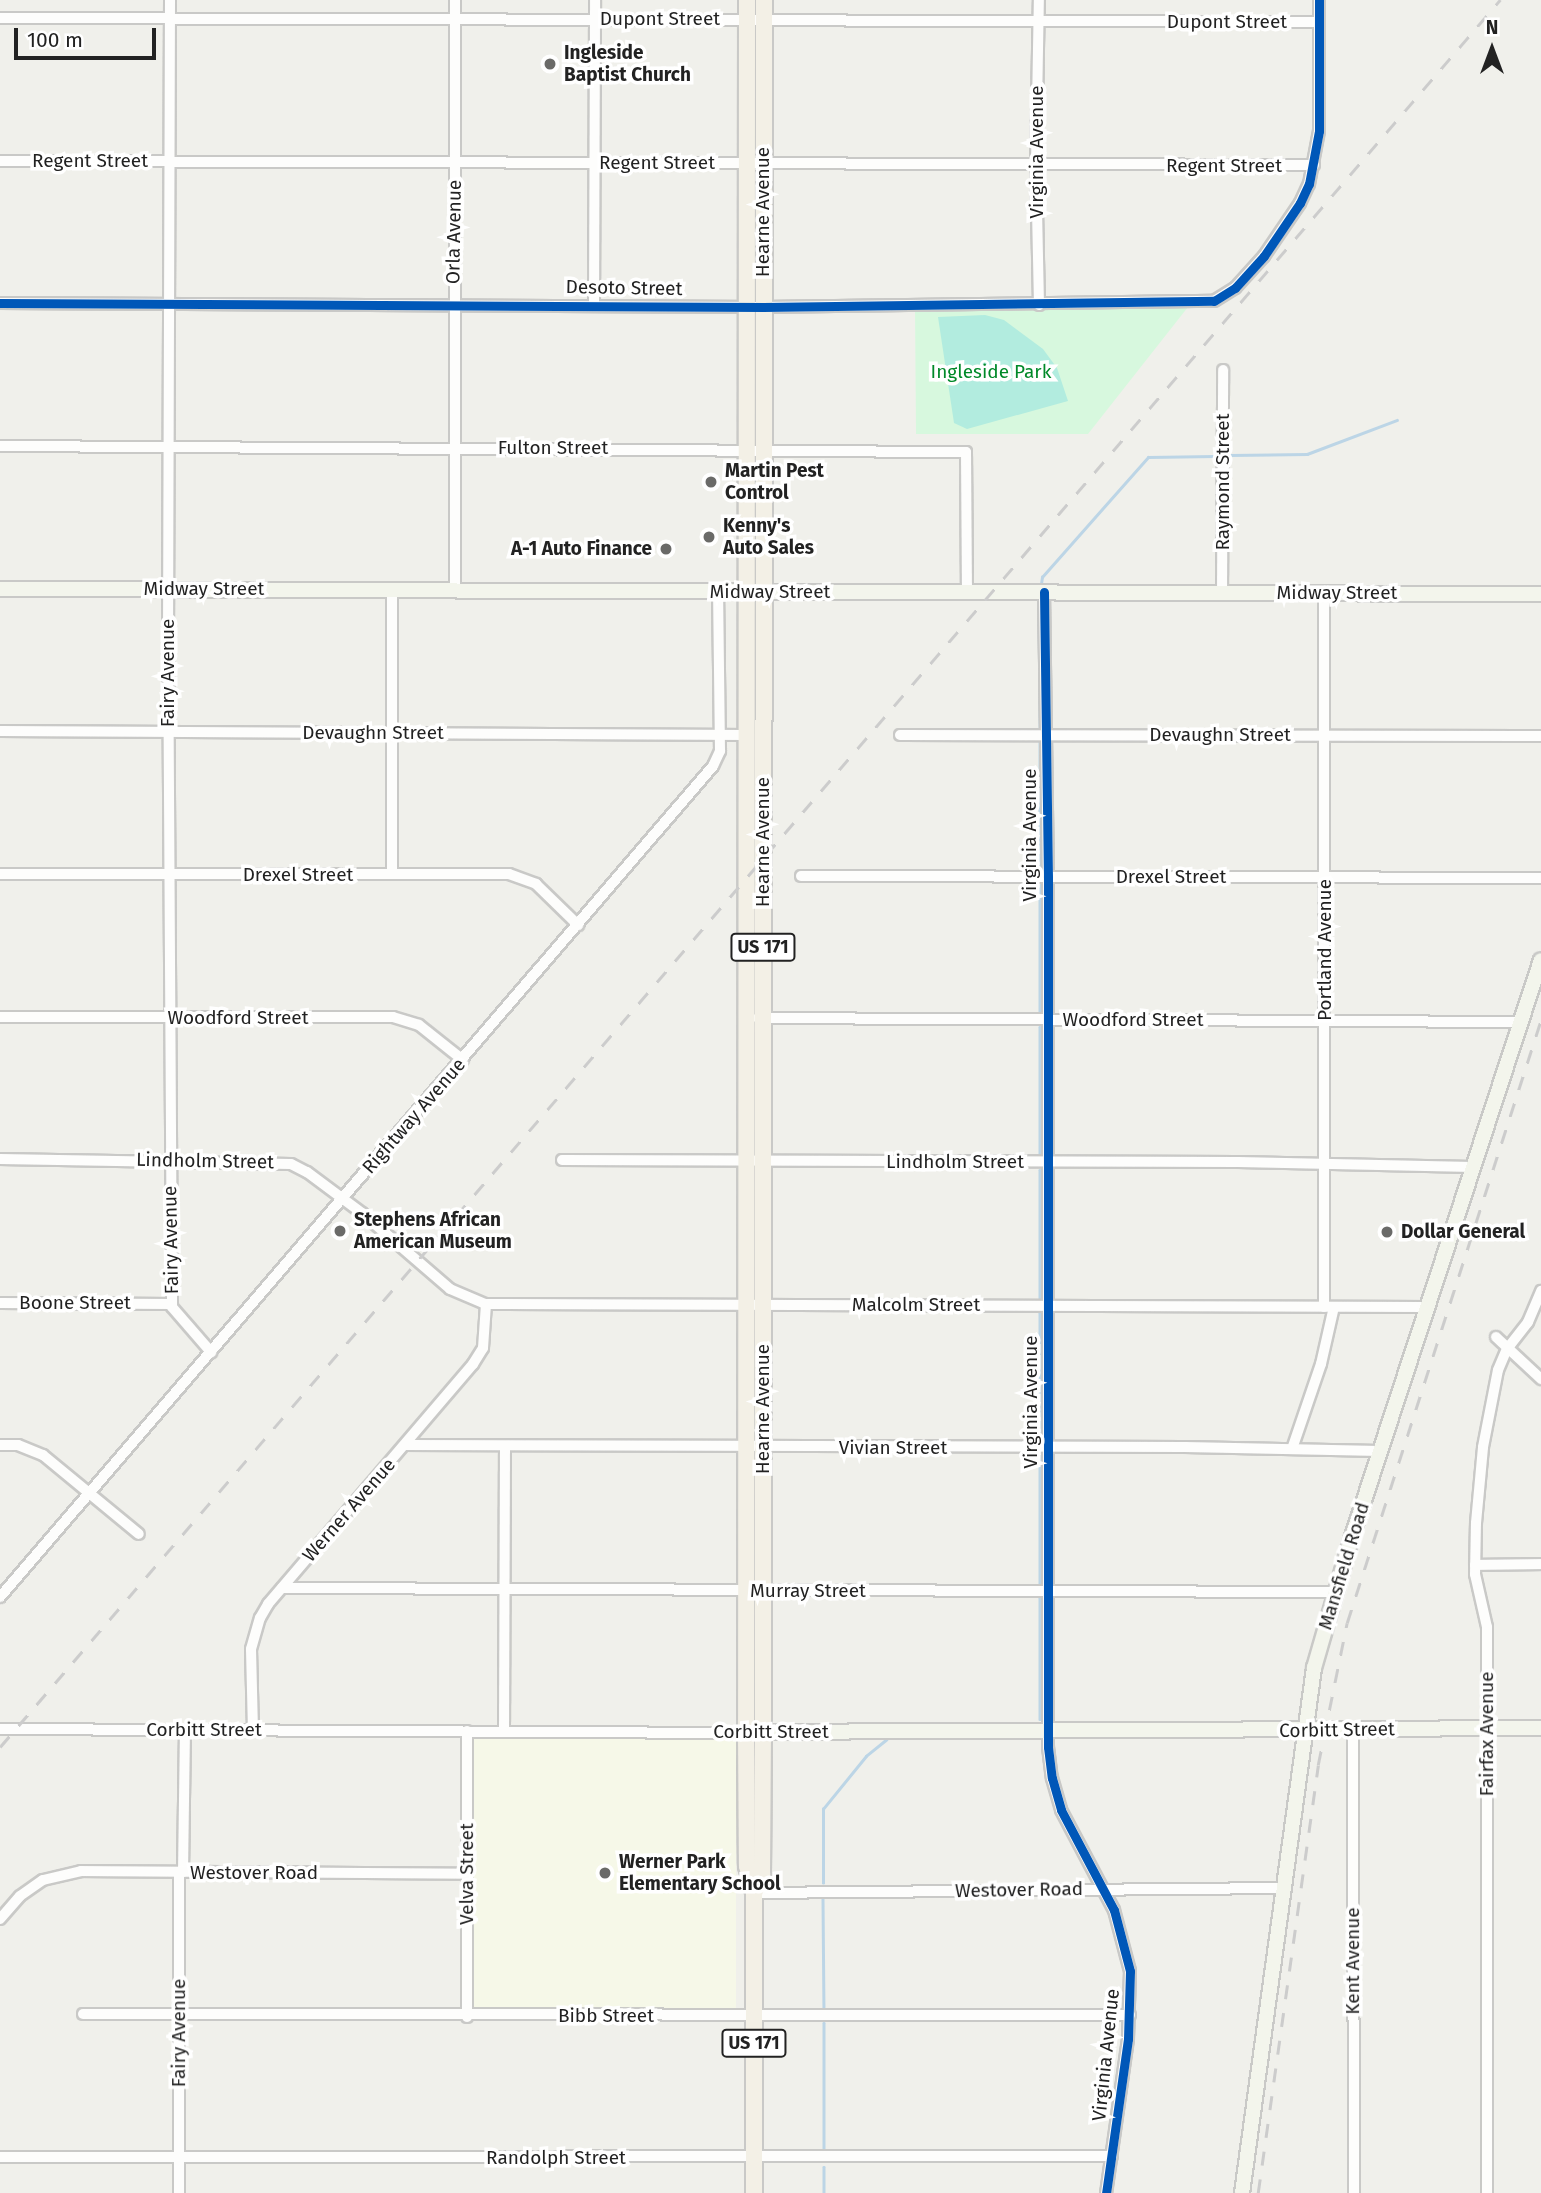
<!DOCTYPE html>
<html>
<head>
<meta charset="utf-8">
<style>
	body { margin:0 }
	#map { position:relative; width:1541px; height:2193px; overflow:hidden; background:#f0f0eb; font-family:"Fira Sans",sans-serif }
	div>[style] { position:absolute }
	.education>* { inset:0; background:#f6f8e8; transform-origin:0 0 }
	.park>* { inset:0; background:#d7f8de }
	.pitch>* { inset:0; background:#b2ecdf }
	.stream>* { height:2.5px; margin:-1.25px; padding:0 1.25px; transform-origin:1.25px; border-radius:1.25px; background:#bcd5e6 }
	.roads { filter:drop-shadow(2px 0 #c9c9c7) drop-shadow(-2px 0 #c9c9c7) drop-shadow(0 2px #c9c9c7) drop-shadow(0 -2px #c9c9c7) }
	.street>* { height:10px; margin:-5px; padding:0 5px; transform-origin:5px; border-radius:5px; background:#fdfdfc }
	.secondary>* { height:14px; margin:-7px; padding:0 7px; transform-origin:7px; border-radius:7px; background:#f3f5ec }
	.primary>* { height:16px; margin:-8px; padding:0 8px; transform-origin:8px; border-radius:8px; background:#f3f0e6 }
	.rail>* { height:2.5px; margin-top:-1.25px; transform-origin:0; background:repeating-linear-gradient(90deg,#ccc 0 14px,transparent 0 28px) }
	.cycleway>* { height:9px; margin:-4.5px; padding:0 4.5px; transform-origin:4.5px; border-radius:4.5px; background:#0057b8 }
	.dots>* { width:19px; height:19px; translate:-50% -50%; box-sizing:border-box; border:4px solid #fff; border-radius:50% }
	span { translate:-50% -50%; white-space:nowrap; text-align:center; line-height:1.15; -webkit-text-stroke:7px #fff; paint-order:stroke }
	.shield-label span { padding:2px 5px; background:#fff; border:2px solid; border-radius:5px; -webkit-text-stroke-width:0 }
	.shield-label { font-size:18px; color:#222; font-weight:700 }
	.street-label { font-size:19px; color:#222 }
	.poi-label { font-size:19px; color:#222; font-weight:700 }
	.left { translate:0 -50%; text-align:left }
	.right { translate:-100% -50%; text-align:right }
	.park-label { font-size:19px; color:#018929 }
	.north { position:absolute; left:1457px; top:14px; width:70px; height:70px; -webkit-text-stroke:5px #fff; paint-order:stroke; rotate:0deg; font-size:19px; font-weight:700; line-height:28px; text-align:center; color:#222 }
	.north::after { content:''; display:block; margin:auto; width:24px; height:32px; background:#222; clip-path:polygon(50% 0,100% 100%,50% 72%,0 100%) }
	.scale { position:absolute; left:14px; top:28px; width:142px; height:32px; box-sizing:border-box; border:4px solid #222; border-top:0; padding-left:9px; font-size:21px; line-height:24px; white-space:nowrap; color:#222; -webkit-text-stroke:5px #fff; paint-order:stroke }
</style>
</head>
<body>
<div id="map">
	<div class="education">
		<i style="left:472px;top:1737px;width:264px;height:273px"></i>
	</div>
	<div class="park">
		<i style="clip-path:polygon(1188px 307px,1088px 434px,916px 434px,915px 310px)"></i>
	</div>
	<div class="pitch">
		<i style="clip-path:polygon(985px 315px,1004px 320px,1043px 349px,1057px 368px,1068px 401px,967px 429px,954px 423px,938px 317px)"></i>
	</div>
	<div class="stream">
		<i style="left:1230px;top:455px;width:77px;rotate:-0.7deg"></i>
		<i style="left:1307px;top:454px;width:96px;rotate:-20.7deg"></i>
		<i style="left:1041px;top:584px;width:7px;rotate:-82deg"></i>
		<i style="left:1042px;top:577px;width:160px;rotate:-48.5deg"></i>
		<i style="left:1148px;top:457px;width:67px;rotate:-0.9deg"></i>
		<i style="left:1039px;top:600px;width:127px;rotate:89.5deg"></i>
		<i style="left:1040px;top:742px;width:127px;rotate:90deg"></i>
		<i style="left:1040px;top:885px;width:127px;rotate:90deg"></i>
		<i style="left:1040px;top:1027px;width:127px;rotate:90deg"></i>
		<i style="left:1040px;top:1170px;width:128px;rotate:90deg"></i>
		<i style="left:1040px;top:1313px;width:127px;rotate:90deg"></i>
		<i style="left:1040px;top:1456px;width:127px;rotate:90deg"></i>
		<i style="left:1040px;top:1598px;width:121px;rotate:90deg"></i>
		<i style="left:823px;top:1883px;width:74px;rotate:-90deg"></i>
		<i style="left:823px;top:1809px;width:68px;rotate:-50.9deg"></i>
		<i style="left:866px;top:1756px;width:26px;rotate:-39deg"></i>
		<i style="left:823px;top:1899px;width:109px;rotate:89.5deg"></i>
		<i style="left:824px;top:2023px;width:128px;rotate:90deg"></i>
		<i style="left:824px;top:2167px;width:26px;rotate:90deg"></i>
	</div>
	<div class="roads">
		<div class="street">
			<i style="left:170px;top:0;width:624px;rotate:90.18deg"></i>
			<i style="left:168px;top:624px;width:683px;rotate:89.66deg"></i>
			<i style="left:172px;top:1307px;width:60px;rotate:49.1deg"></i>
			<i style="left:455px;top:0;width:590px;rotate:90deg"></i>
			<i style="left:0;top:18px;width:1319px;rotate:0.17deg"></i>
			<i style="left:0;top:161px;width:1314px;rotate:0.17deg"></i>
			<i style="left:0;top:303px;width:763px;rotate:0.3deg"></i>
			<i style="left:763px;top:307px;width:451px;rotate:-0.8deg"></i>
			<i style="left:1214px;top:301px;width:25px;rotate:-32deg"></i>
			<i style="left:1235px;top:288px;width:43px;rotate:-47.8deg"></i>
			<i style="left:1264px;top:256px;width:64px;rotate:-55.8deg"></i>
			<i style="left:1300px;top:203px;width:21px;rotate:-65deg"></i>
			<i style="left:1309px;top:184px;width:54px;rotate:-79.3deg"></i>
			<i style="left:1319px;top:131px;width:131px;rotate:-90deg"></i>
			<i style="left:1039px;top:305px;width:141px;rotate:-91.2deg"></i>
			<i style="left:1036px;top:164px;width:164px;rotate:-89deg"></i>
			<i style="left:594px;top:306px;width:306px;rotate:-89.8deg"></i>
			<i style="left:0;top:446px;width:966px;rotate:0.36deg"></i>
			<i style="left:966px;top:452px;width:140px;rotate:89.6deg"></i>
			<i style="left:392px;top:590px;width:284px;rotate:90deg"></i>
			<i style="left:1044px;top:592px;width:285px;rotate:89.2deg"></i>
			<i style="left:1048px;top:877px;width:870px;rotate:90deg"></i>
			<i style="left:1048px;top:1747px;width:31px;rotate:83deg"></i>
			<i style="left:1052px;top:1778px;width:33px;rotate:74deg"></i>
			<i style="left:1061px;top:1810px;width:113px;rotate:62.1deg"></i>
			<i style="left:1114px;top:1910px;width:63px;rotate:75.3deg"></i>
			<i style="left:1130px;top:1971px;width:68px;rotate:91.7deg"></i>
			<i style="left:1128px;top:2039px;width:156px;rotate:98.1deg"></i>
			<i style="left:1222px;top:593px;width:223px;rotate:-89.7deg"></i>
			<i style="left:1324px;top:593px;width:714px;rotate:90deg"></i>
			<i style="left:0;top:731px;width:746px;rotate:0.31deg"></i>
			<i style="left:900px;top:735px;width:641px;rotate:0.09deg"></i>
			<i style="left:0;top:874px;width:509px"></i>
			<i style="left:509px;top:874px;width:29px;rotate:20deg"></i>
			<i style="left:536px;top:884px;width:59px;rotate:44.3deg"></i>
			<i style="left:801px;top:876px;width:740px;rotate:0.15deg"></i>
			<i style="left:0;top:1017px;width:393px"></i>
			<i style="left:393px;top:1017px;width:27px;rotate:17deg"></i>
			<i style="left:419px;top:1025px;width:56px;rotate:38.5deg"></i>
			<i style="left:758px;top:1018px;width:763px;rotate:0.3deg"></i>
			<i style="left:0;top:1159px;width:291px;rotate:1deg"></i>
			<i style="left:291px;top:1164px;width:18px;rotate:27deg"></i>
			<i style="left:307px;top:1172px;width:69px;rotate:36.7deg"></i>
			<i style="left:362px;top:1213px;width:116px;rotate:40.8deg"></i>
			<i style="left:450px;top:1289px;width:39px;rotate:23deg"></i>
			<i style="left:486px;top:1304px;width:941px;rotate:0.18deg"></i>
			<i style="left:562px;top:1160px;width:676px;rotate:0.17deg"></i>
			<i style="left:1238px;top:1162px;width:235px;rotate:1.2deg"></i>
			<i style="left:0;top:1303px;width:172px;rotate:0.3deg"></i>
			<i style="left:1496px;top:1337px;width:62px;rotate:43deg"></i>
			<i style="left:0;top:1445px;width:18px"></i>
			<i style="left:18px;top:1445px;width:27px;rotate:22deg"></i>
			<i style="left:43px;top:1455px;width:124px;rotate:39.5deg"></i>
			<i style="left:405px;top:1445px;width:780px;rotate:0.15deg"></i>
			<i style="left:1185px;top:1447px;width:195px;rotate:1.2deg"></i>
			<i style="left:1292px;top:1449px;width:90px;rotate:-71.2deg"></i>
			<i style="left:1321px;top:1364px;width:58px;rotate:-77.2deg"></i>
			<i style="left:1475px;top:1565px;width:66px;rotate:-0.9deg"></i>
			<i style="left:282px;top:1588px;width:1053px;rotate:0.22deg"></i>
			<i style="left:0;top:1597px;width:1095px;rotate:-49.37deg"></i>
			<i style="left:713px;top:766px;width:17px;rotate:-65deg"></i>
			<i style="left:720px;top:751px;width:158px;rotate:-90.7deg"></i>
			<i style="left:1353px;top:1728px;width:465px;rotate:89.9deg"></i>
			<i style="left:0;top:1729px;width:746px;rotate:0.31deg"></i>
			<i style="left:253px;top:1731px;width:82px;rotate:-91.4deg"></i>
			<i style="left:251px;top:1649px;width:32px;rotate:-74deg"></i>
			<i style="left:260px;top:1618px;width:16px;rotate:-60deg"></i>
			<i style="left:268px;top:1604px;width:316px;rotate:-49.5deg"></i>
			<i style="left:473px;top:1364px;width:19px;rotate:-58deg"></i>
			<i style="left:483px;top:1348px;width:44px;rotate:-86.1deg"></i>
			<i style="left:467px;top:1731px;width:286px;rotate:90deg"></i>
			<i style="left:504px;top:1731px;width:285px;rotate:-89.8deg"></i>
			<i style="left:183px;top:1872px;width:141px;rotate:-89.2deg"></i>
			<i style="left:754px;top:1893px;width:530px;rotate:-0.54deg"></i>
			<i style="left:0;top:1919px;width:30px;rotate:-49deg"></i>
			<i style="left:20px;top:1896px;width:28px;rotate:-35deg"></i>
			<i style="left:43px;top:1880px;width:39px;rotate:-13deg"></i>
			<i style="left:81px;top:1871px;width:386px;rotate:0.4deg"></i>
			<i style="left:83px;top:2014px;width:1047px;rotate:0.05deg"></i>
			<i style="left:0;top:2157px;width:1112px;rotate:-0.05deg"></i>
			<i style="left:179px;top:2193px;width:321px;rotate:-90deg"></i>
			<i style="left:1487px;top:2193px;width:566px;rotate:-90deg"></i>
			<i style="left:1487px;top:1627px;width:54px;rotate:-102.8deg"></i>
			<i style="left:1475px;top:1574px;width:51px;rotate:-88.9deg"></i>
			<i style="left:1476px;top:1523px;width:76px;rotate:-84.7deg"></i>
			<i style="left:1483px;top:1447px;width:78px;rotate:-79deg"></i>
			<i style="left:1498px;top:1370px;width:23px;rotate:-67deg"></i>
			<i style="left:1507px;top:1349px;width:34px;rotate:-52deg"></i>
			<i style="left:1528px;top:1322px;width:34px;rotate:-67deg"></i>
		</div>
		<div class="secondary">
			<i style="left:0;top:589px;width:1541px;rotate:0.19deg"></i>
			<i style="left:751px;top:1732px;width:790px;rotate:-0.29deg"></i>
			<i style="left:1242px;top:2193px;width:530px;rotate:-82.19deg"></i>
			<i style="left:1314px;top:1668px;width:133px;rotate:-73.9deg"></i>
			<i style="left:1351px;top:1540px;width:610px;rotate:-71.86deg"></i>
		</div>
		<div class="primary">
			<i style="left:747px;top:0;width:1733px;rotate:90.03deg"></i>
			<i style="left:746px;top:1733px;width:133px;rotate:89.6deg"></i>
			<i style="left:747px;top:1866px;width:28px;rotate:75deg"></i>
			<i style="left:754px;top:1893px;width:300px;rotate:90deg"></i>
			<i style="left:754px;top:1893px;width:21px;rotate:-67deg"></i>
			<i style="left:762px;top:1874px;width:142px;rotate:-89.6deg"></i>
			<i style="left:763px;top:1732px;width:1732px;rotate:-89.97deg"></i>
		</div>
	</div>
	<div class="rail">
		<i style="left:0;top:1747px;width:2303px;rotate:-49.35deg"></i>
		<i style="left:1258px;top:2193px;width:432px;rotate:-82deg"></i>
		<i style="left:1318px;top:1765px;width:145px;rotate:-78.5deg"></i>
		<i style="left:1347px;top:1623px;width:633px;rotate:-72.17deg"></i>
	</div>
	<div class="cycleway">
		<i style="left:0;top:303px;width:763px;rotate:0.3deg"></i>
		<i style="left:763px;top:307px;width:451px;rotate:-0.8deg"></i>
		<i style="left:1214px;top:301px;width:25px;rotate:-32deg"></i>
		<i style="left:1235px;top:288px;width:43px;rotate:-47.8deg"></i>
		<i style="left:1264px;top:256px;width:64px;rotate:-55.8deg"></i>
		<i style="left:1300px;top:203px;width:21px;rotate:-65deg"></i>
		<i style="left:1309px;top:184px;width:54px;rotate:-79.3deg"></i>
		<i style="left:1319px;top:131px;width:131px;rotate:-90deg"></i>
		<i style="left:1044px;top:592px;width:285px;rotate:89.2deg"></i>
		<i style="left:1048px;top:877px;width:870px;rotate:90deg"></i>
		<i style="left:1048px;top:1747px;width:31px;rotate:83deg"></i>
		<i style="left:1052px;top:1778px;width:33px;rotate:74deg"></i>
		<i style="left:1061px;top:1810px;width:113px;rotate:62.1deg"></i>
		<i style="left:1114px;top:1910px;width:63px;rotate:75.3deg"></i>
		<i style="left:1130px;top:1971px;width:68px;rotate:91.7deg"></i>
		<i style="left:1128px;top:2039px;width:156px;rotate:98.1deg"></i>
	</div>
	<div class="dots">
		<i style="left:550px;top:64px;background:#6a6a68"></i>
		<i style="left:711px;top:482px;background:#6a6a68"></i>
		<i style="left:709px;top:537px;background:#6a6a68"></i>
		<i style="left:666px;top:549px;background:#6a6a68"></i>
		<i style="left:340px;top:1231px;background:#6a6a68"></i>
		<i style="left:1387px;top:1232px;background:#6a6a68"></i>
		<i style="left:605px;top:1873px;background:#6a6a68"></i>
	</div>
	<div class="shield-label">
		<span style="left:763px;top:947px">US 171</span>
		<span style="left:754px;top:2043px">US 171</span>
	</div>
	<div class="street-label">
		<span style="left:660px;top:19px">Dupont Street</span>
		<span style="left:1227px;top:22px">Dupont Street</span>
		<span style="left:1037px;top:152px;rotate:-90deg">Virginia Avenue</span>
		<span style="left:90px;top:161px">Regent Street</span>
		<span style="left:657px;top:163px">Regent Street</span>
		<span style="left:1224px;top:166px">Regent Street</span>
		<span style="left:763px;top:212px;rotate:-90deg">Hearne Avenue</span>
		<span style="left:454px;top:232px;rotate:-89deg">Orla Avenue</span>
		<span style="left:624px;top:288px;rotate:1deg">Desoto Street</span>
		<span style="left:553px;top:448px">Fulton Street</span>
		<span style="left:1223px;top:482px;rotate:-90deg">Raymond Street</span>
		<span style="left:204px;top:589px">Midway Street</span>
		<span style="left:770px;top:592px">Midway Street</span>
		<span style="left:1337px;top:593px">Midway Street</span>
		<span style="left:168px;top:673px;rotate:-90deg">Fairy Avenue</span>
		<span style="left:373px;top:733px">Devaughn Street</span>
		<span style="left:1220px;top:735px">Devaughn Street</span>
		<span style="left:1030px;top:835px;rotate:-90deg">Virginia Avenue</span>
		<span style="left:763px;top:842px;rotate:-90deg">Hearne Avenue</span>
		<span style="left:298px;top:875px">Drexel Street</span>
		<span style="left:1171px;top:877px">Drexel Street</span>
		<span style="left:1325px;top:950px;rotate:-90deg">Portland Avenue</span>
		<span style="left:238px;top:1018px">Woodford Street</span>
		<span style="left:1133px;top:1020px">Woodford Street</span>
		<span style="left:414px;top:1116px;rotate:-49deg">Rightway Avenue</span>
		<span style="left:205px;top:1161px;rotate:1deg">Lindholm Street</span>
		<span style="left:955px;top:1162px">Lindholm Street</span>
		<span style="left:171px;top:1240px;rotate:-91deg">Fairy Avenue</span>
		<span style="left:75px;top:1303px">Boone Street</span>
		<span style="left:916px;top:1305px">Malcolm Street</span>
		<span style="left:1031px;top:1402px;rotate:-90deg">Virginia Avenue</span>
		<span style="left:763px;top:1409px;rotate:-90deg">Hearne Avenue</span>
		<span style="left:893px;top:1448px">Vivian Street</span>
		<span style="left:349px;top:1510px;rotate:-49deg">Werner Avenue</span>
		<span style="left:1344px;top:1566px;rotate:-73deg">Mansfield Road</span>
		<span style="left:808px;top:1591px">Murray Street</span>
		<span style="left:204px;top:1730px">Corbitt Street</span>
		<span style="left:1337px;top:1730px;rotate:-1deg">Corbitt Street</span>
		<span style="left:771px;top:1732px">Corbitt Street</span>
		<span style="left:1487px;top:1734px;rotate:-90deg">Fairfax Avenue</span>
		<span style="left:254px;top:1873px">Westover Road</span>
		<span style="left:467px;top:1874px;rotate:-90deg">Velva Street</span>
		<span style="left:1019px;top:1890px;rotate:-1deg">Westover Road</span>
		<span style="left:1353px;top:1961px;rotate:-90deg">Kent Avenue</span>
		<span style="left:606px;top:2016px">Bibb Street</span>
		<span style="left:179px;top:2033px;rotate:-90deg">Fairy Avenue</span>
		<span style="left:1106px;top:2055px;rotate:-84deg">Virginia Avenue</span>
		<span style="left:556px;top:2158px">Randolph Street</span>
	</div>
	<div class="poi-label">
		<span class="left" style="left:564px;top:64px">Ingleside<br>Baptist Church</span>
		<span class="left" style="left:725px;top:482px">Martin Pest<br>Control</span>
		<span class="left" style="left:723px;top:537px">Kenny's<br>Auto Sales</span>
		<span class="right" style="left:652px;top:549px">A-1 Auto Finance</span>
		<span class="left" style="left:354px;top:1231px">Stephens African<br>American Museum</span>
		<span class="left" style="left:1401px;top:1232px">Dollar General</span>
		<span class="left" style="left:619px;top:1873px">Werner Park<br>Elementary School</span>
	</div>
	<div class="park-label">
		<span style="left:991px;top:372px">Ingleside Park</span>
	</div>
	<div class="north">N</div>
	<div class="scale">100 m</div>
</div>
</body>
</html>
